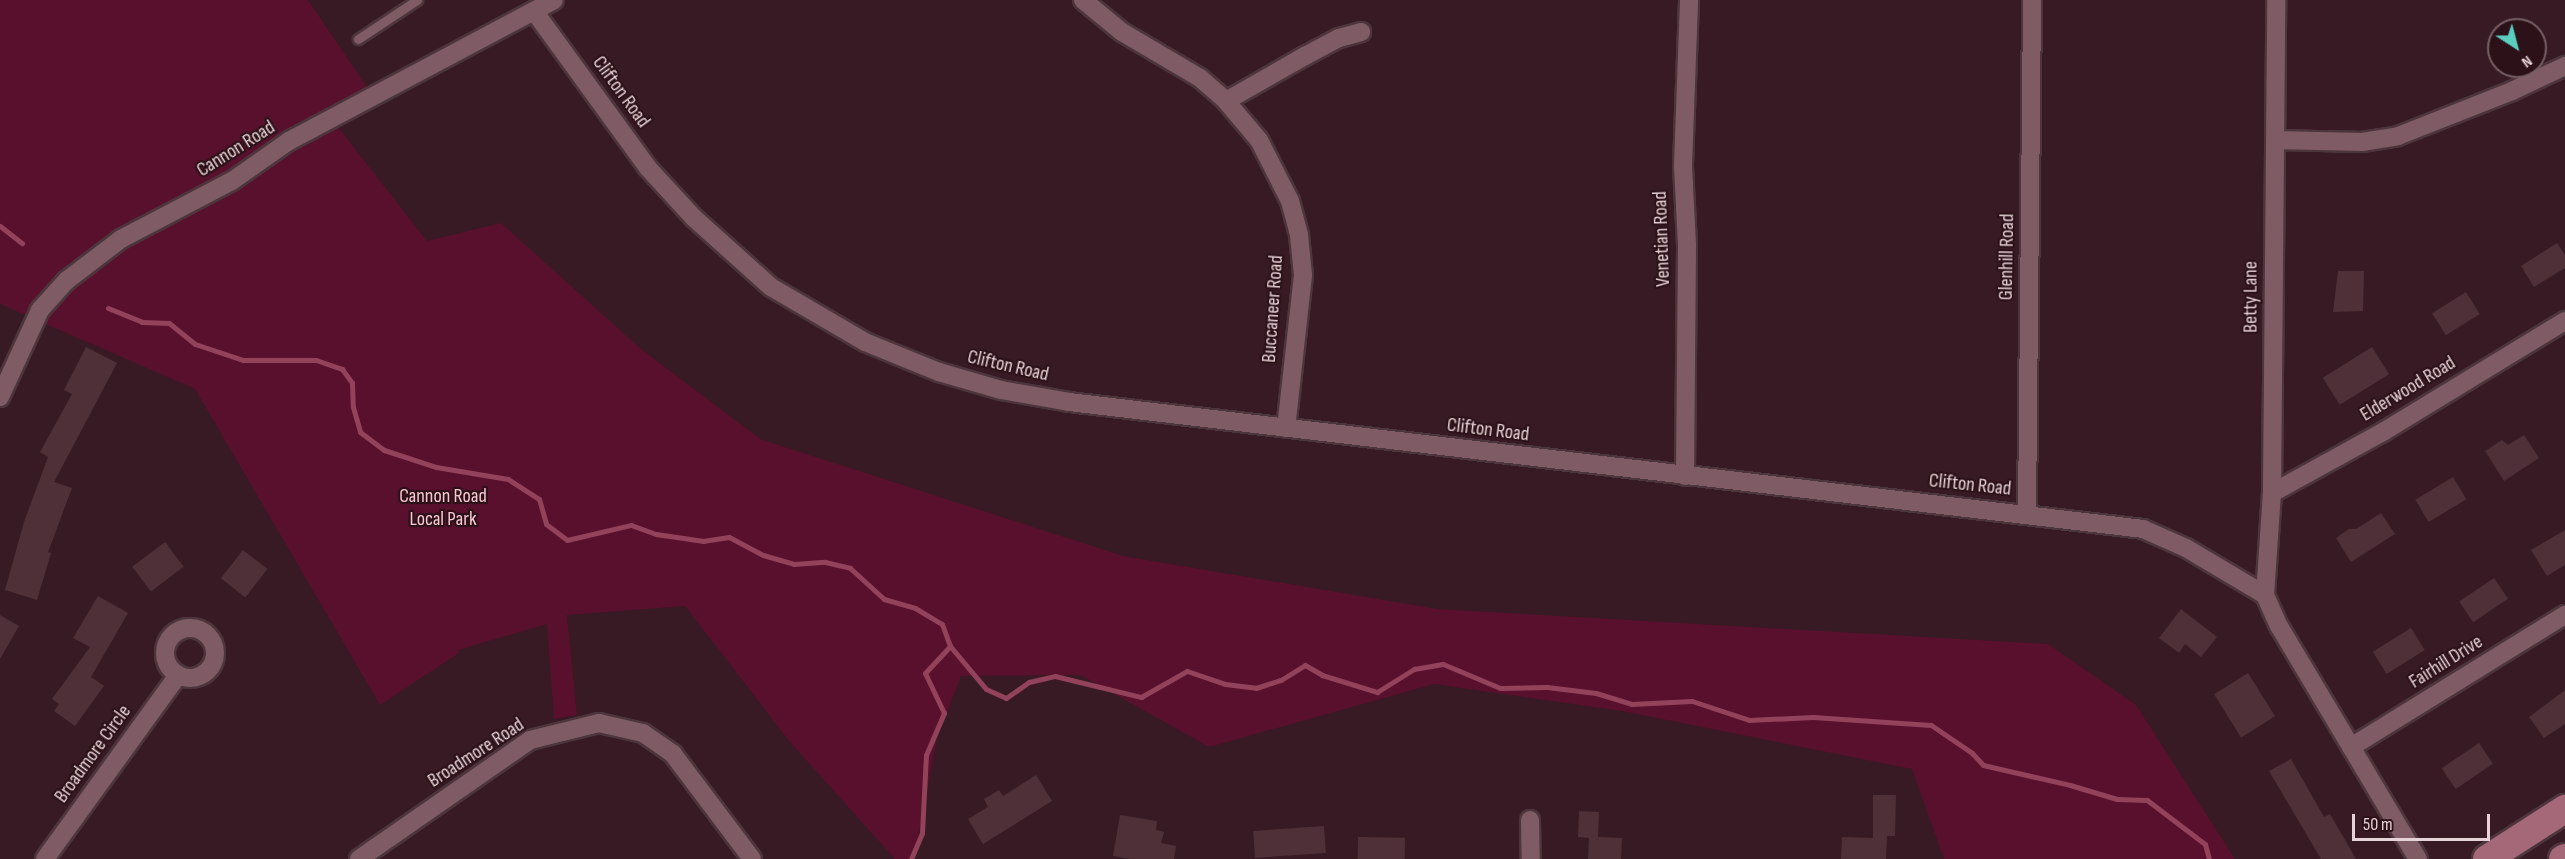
<!DOCTYPE html>
<html>
<head>
<meta charset="utf-8">
<style>
	body { margin:0 }
	#map { position:relative; width:2565px; height:859px; overflow:hidden; background:#371a23; font-family:"Sofia Sans Condensed",sans-serif }
	div>[style] { position:absolute }
	.green>* { inset:0; background:#58102c }
	.stream>* { height:5px; margin:-2.5px; padding:0 2.5px; transform-origin:2.5px; border-radius:2.5px; background:#93425c }
	.building>* { inset:0; background:#4f3039; transform-origin:0 0 }
	.roads { filter:drop-shadow(2px 0 #4d353d) drop-shadow(-2px 0 #4d353d) drop-shadow(0 2px #4d353d) drop-shadow(0 -2px #4d353d) }
	.lane>* { height:9px; margin:-4.5px; padding:0 4.5px; transform-origin:4.5px; border-radius:4.5px; background:#7f5c65 }
	.street>* { height:18px; margin:-9px; padding:0 9px; transform-origin:9px; border-radius:9px; background:#7f5c65 }
	.street>.ring { margin:-9px; padding:0; box-sizing:content-box; background:none; border:18px solid #7f5c65; border-radius:50% }
	.primary>* { height:28px; margin:-14px; padding:0 14px; transform-origin:14px; border-radius:14px; background:#a46879 }
	span { translate:-50% -50%; white-space:nowrap; text-align:center; line-height:1.15; -webkit-text-stroke:4.5px #2c1119; paint-order:stroke }
	.street-label { font-size:20px; color:#e6d2d7 }
	.park-label { font-size:20px; color:#f8c7d3 }
	.north { position:absolute; left:2487px; top:18px; width:60px; height:60px; box-sizing:border-box; background:#2c1119; border:2px solid #765e65; border-radius:50%; rotate:144deg; font-size:16px; font-weight:700; line-height:24px; text-align:center; color:#e6d2d7 }
	.north::after { content:''; display:block; margin:auto; width:21px; height:27px; background:#5acebc; clip-path:polygon(50% 0,100% 100%,50% 72%,0 100%) }
	.scale { position:absolute; left:2352px; top:814px; width:138px; height:27px; box-sizing:border-box; border:3px solid #e6d2d7; border-top:0; padding-left:8px; font-size:18px; line-height:21px; white-space:nowrap; color:#e6d2d7; -webkit-text-stroke:4px #2c1119; paint-order:stroke }
</style>
</head>
<body>
<div id="map">
	<div class="green">
		<i style="clip-path:polygon(0 0,308px 0,371px 93px,331px 118px,427px 241px,501px 223px,641px 349px,760px 439px,1123px 556px,1437px 609px,2048px 644px,2136px 705px,2235px 859px,1944px 859px,1912px 769px,1622px 711px,1434px 684px,1209px 747px,1081px 675px,961px 676px,937px 738px,914px 859px,895px 859px,790px 742px,685px 606px,567px 615px,577px 715px,554px 719px,547px 624px,458px 650px,459px 653px,380px 705px,195px 389px,0 304px)"></i>
	</div>
	<div class="stream">
		<i style="left:0;top:226px;width:28px;rotate:38deg"></i>
		<i style="left:108px;top:308px;width:37px;rotate:22deg"></i>
		<i style="left:142px;top:322px;width:27px;rotate:2deg"></i>
		<i style="left:169px;top:323px;width:33px;rotate:39deg"></i>
		<i style="left:195px;top:344px;width:51px;rotate:18.4deg"></i>
		<i style="left:243px;top:360px;width:73px"></i>
		<i style="left:316px;top:360px;width:28px;rotate:19deg"></i>
		<i style="left:342px;top:369px;width:17px;rotate:54deg"></i>
		<i style="left:352px;top:383px;width:24px;rotate:88deg"></i>
		<i style="left:353px;top:407px;width:26px;rotate:74deg"></i>
		<i style="left:360px;top:432px;width:30px;rotate:37deg"></i>
		<i style="left:384px;top:450px;width:55px;rotate:18.1deg"></i>
		<i style="left:436px;top:467px;width:73px;rotate:9.5deg"></i>
		<i style="left:508px;top:479px;width:37px;rotate:33deg"></i>
		<i style="left:539px;top:499px;width:26px;rotate:74deg"></i>
		<i style="left:546px;top:524px;width:26px;rotate:37deg"></i>
		<i style="left:567px;top:540px;width:66px;rotate:-13.2deg"></i>
		<i style="left:631px;top:525px;width:27px;rotate:20deg"></i>
		<i style="left:656px;top:534px;width:48px;rotate:8.5deg"></i>
		<i style="left:703px;top:541px;width:26px;rotate:-9deg"></i>
		<i style="left:729px;top:537px;width:38px;rotate:28deg"></i>
		<i style="left:763px;top:555px;width:32px;rotate:16deg"></i>
		<i style="left:794px;top:564px;width:31px;rotate:-4deg"></i>
		<i style="left:825px;top:562px;width:26px;rotate:13deg"></i>
		<i style="left:850px;top:568px;width:46px;rotate:42.4deg"></i>
		<i style="left:884px;top:599px;width:32px;rotate:16deg"></i>
		<i style="left:915px;top:608px;width:31px;rotate:31deg"></i>
		<i style="left:942px;top:624px;width:23px;rotate:70deg"></i>
		<i style="left:950px;top:646px;width:56px;rotate:50.1deg"></i>
		<i style="left:986px;top:689px;width:22px;rotate:24deg"></i>
		<i style="left:1006px;top:698px;width:28px;rotate:-35deg"></i>
		<i style="left:1029px;top:682px;width:27px;rotate:-13deg"></i>
		<i style="left:1055px;top:676px;width:89px;rotate:13.7deg"></i>
		<i style="left:1141px;top:697px;width:53px;rotate:-29.5deg"></i>
		<i style="left:1187px;top:671px;width:40px;rotate:18.9deg"></i>
		<i style="left:1225px;top:684px;width:31px;rotate:7deg"></i>
		<i style="left:1256px;top:688px;width:26px;rotate:-18deg"></i>
		<i style="left:1281px;top:680px;width:28px;rotate:-32deg"></i>
		<i style="left:1305px;top:665px;width:20px;rotate:30deg"></i>
		<i style="left:1322px;top:675px;width:58px;rotate:17.2deg"></i>
		<i style="left:1377px;top:692px;width:44px;rotate:-31.9deg"></i>
		<i style="left:1414px;top:669px;width:29px;rotate:-10deg"></i>
		<i style="left:1443px;top:664px;width:62px;rotate:22.8deg"></i>
		<i style="left:1500px;top:688px;width:47px;rotate:-1.2deg"></i>
		<i style="left:1547px;top:687px;width:49px;rotate:7deg"></i>
		<i style="left:1596px;top:693px;width:37px;rotate:17deg"></i>
		<i style="left:1631px;top:704px;width:61px;rotate:-2.8deg"></i>
		<i style="left:1692px;top:701px;width:60px;rotate:18.4deg"></i>
		<i style="left:1749px;top:720px;width:64px;rotate:-2.7deg"></i>
		<i style="left:1813px;top:717px;width:118px;rotate:3.9deg"></i>
		<i style="left:1931px;top:725px;width:50px;rotate:34.3deg"></i>
		<i style="left:1972px;top:753px;width:16px;rotate:47deg"></i>
		<i style="left:1983px;top:765px;width:89px;rotate:12.9deg"></i>
		<i style="left:2070px;top:785px;width:49px;rotate:16.6deg"></i>
		<i style="left:2117px;top:799px;width:30px;rotate:2deg"></i>
		<i style="left:2147px;top:800px;width:73px;rotate:37.2deg"></i>
		<i style="left:2205px;top:844px;width:16px;rotate:75deg"></i>
		<i style="left:911px;top:859px;width:28px;rotate:-67deg"></i>
		<i style="left:922px;top:833px;width:78px;rotate:-87.1deg"></i>
		<i style="left:926px;top:755px;width:46px;rotate:-66.8deg"></i>
		<i style="left:944px;top:713px;width:44px;rotate:-115.4deg"></i>
		<i style="left:925px;top:673px;width:37px;rotate:-47deg"></i>
	</div>
	<div class="building">
		<i style="clip-path:polygon(2557px 243px,2565px 255px,2565px 268px,2534px 287px,2521px 266px)"></i>
		<i style="clip-path:polygon(2338px 271px,2364px 271px,2363px 311px,2333px 312px)"></i>
		<i style="left:2466px;top:292px;width:26px;height:40px;rotate:58deg"></i>
		<i style="clip-path:polygon(86px 347px,117px 363px,54px 482px,72px 488px,48px 552px,51px 553px,37px 600px,5px 590px,24px 522px,48px 457px,40px 452px,72px 394px,64px 390px)"></i>
		<i style="left:2372px;top:347px;width:32px;height:58px;rotate:58deg"></i>
		<i style="clip-path:polygon(2524px 435px,2539px 458px,2504px 481px,2485px 451px,2502px 440px,2508px 445px)"></i>
		<i style="left:2453px;top:477px;width:26px;height:44px;rotate:59deg"></i>
		<i style="clip-path:polygon(2381px 513px,2395px 534px,2351px 562px,2336px 538px,2349px 529px,2356px 529px)"></i>
		<i style="clip-path:polygon(2565px 530px,2565px 565px,2547px 576px,2531px 550px)"></i>
		<i style="left:165px;top:542px;width:31px;height:41px;rotate:53deg"></i>
		<i style="left:243px;top:550px;width:31px;height:36px;rotate:38deg"></i>
		<i style="left:2494px;top:578px;width:25px;height:42px;rotate:56deg"></i>
		<i style="clip-path:polygon(98px 596px,128px 613px,91px 677px,104px 686px,75px 726px,54px 711px,59px 704px,52px 699px,90px 647px,73px 638px)"></i>
		<i style="clip-path:polygon(2181px 609px,2217px 637px,2201px 657px,2185px 644px,2179px 653px,2159px 638px)"></i>
		<i style="clip-path:polygon(0 615px,19px 626px,0 659px)"></i>
		<i style="left:2411px;top:628px;width:26px;height:45px;rotate:58deg"></i>
		<i style="left:2248px;top:673px;width:51px;height:40px;rotate:58deg"></i>
		<i style="clip-path:polygon(2565px 690px,2565px 724px,2544px 738px,2529px 717px)"></i>
		<i style="left:2479px;top:743px;width:25px;height:45px;rotate:56deg"></i>
		<i style="clip-path:polygon(2291px 759px,2324px 817px,2330px 814px,2356px 859px,2321px 859px,2269px 771px)"></i>
		<i style="clip-path:polygon(1036px 775px,1052px 801px,983px 844px,968px 819px,988px 807px,984px 799px,999px 790px,1003px 796px)"></i>
		<i style="clip-path:polygon(1873px 795px,1896px 795px,1895px 836px,1887px 836px,1886px 859px,1841px 859px,1842px 837px,1873px 838px)"></i>
		<i style="clip-path:polygon(1579px 811px,1599px 812px,1598px 837px,1622px 838px,1621px 859px,1588px 859px,1589px 838px,1578px 837px)"></i>
		<i style="clip-path:polygon(1120px 815px,1157px 821px,1156px 830px,1164px 832px,1161px 843px,1176px 846px,1174px 859px,1131px 859px,1113px 856px)"></i>
		<i style="left:1324px;top:826px;width:27px;height:71px;rotate:86deg"></i>
		<i style="left:1358px;top:837px;width:47px;height:22px;rotate:1deg"></i>
	</div>
	<div class="roads">
		<div class="lane">
			<i style="left:358px;top:39px;width:71px;rotate:-33.5deg"></i>
		</div>
		<div class="street">
			<i style="left:1083px;top:0;width:50px;rotate:39.4deg"></i>
			<i style="left:1122px;top:32px;width:91px;rotate:30.5deg"></i>
			<i style="left:1200px;top:78px;width:35px;rotate:41deg"></i>
			<i style="left:1226px;top:101px;width:51px;rotate:49.8deg"></i>
			<i style="left:1259px;top:140px;width:68px;rotate:63.1deg"></i>
			<i style="left:1290px;top:201px;width:35px;rotate:75deg"></i>
			<i style="left:1299px;top:235px;width:40px;rotate:84.3deg"></i>
			<i style="left:1303px;top:275px;width:154px;rotate:96.3deg"></i>
			<i style="left:534px;top:11px;width:194px;rotate:54deg"></i>
			<i style="left:648px;top:168px;width:68px;rotate:47.4deg"></i>
			<i style="left:694px;top:218px;width:103px;rotate:41.9deg"></i>
			<i style="left:771px;top:287px;width:109px;rotate:30.3deg"></i>
			<i style="left:865px;top:342px;width:80px;rotate:22.1deg"></i>
			<i style="left:939px;top:372px;width:65px;rotate:16.2deg"></i>
			<i style="left:1001px;top:390px;width:69px;rotate:10deg"></i>
			<i style="left:1069px;top:402px;width:1081px;rotate:6.74deg"></i>
			<i style="left:2143px;top:529px;width:47px;rotate:23.8deg"></i>
			<i style="left:2186px;top:548px;width:92px;rotate:30.7deg"></i>
			<i style="left:2265px;top:595px;width:34px;rotate:66deg"></i>
			<i style="left:2279px;top:626px;width:271px;rotate:59.2deg"></i>
			<i style="left:1226px;top:101px;width:91px;rotate:-29.7deg"></i>
			<i style="left:1305px;top:56px;width:38px;rotate:-28deg"></i>
			<i style="left:1339px;top:38px;width:23px;rotate:-15deg"></i>
			<i style="left:2275px;top:140px;width:87px;rotate:1.3deg"></i>
			<i style="left:2362px;top:142px;width:36px;rotate:-9deg"></i>
			<i style="left:2398px;top:136px;width:123px;rotate:-21.5deg"></i>
			<i style="left:2512px;top:91px;width:59px;rotate:-25.3deg"></i>
			<i style="left:0;top:397px;width:96px;rotate:-65.3deg"></i>
			<i style="left:40px;top:310px;width:39px;rotate:-48deg"></i>
			<i style="left:66px;top:281px;width:69px;rotate:-37.4deg"></i>
			<i style="left:121px;top:239px;width:125px;rotate:-27.6deg"></i>
			<i style="left:232px;top:181px;width:70px;rotate:-35.1deg"></i>
			<i style="left:289px;top:141px;width:300px;rotate:-28deg"></i>
			<i style="left:1685px;top:476px;width:231px;rotate:-89.5deg"></i>
			<i style="left:1687px;top:245px;width:80px;rotate:-92.9deg"></i>
			<i style="left:1683px;top:165px;width:165px;rotate:-87.9deg"></i>
			<i style="left:2272px;top:493px;width:127px;rotate:-28.8deg"></i>
			<i style="left:2383px;top:432px;width:213px;rotate:-31.4deg"></i>
			<i style="left:2027px;top:514px;width:514px;rotate:-89.44deg"></i>
			<i style="left:2265px;top:595px;width:102px;rotate:-86.1deg"></i>
			<i style="left:2272px;top:493px;width:493px;rotate:-89.5deg"></i>
			<i class="ring" style="left:165px;top:628px;width:32px;height:32px"></i>
			<i style="left:2351px;top:747px;width:251px;rotate:-31.7deg"></i>
			<i style="left:1530px;top:820px;width:39px;rotate:89deg"></i>
			<i style="left:45px;top:859px;width:227px;rotate:-54.1deg"></i>
			<i style="left:359px;top:859px;width:208px;rotate:-34.8deg"></i>
			<i style="left:530px;top:740px;width:71px;rotate:-13.8deg"></i>
			<i style="left:599px;top:723px;width:45px;rotate:12.8deg"></i>
			<i style="left:643px;top:733px;width:37px;rotate:35deg"></i>
			<i style="left:673px;top:754px;width:131px;rotate:53deg"></i>
		</div>
		<div class="primary">
			<i style="left:2487px;top:859px;width:93px;rotate:-32.7deg"></i>
			<i style="left:2563px;top:859px;width:2px;rotate:-27deg"></i>
		</div>
	</div>
	<div class="street-label">
		<span style="left:621px;top:92px;rotate:54deg">Clifton Road</span>
		<span style="left:236px;top:149px;rotate:-32deg">Cannon Road</span>
		<span style="left:1662px;top:239px;rotate:-92deg">Venetian Road</span>
		<span style="left:2007px;top:257px;rotate:-89deg">Glenhill Road</span>
		<span style="left:2251px;top:297px;rotate:-90deg">Betty Lane</span>
		<span style="left:1273px;top:309px;rotate:-86deg">Buccaneer Road</span>
		<span style="left:1008px;top:366px;rotate:13deg">Clifton Road</span>
		<span style="left:2408px;top:389px;rotate:-31deg">Elderwood Road</span>
		<span style="left:1488px;top:430px;rotate:7deg">Clifton Road</span>
		<span style="left:1970px;top:485px;rotate:6deg">Clifton Road</span>
		<span style="left:2446px;top:662px;rotate:-32deg">Fairhill Drive</span>
		<span style="left:476px;top:753px;rotate:-33deg">Broadmore Road</span>
		<span style="left:93px;top:754px;rotate:-54deg">Broadmore Circle</span>
	</div>
	<div class="park-label">
		<span style="left:443px;top:508px">Cannon Road<br>Local Park</span>
	</div>
	<div class="north">N</div>
	<div class="scale">50 m</div>
</div>
</body>
</html>
